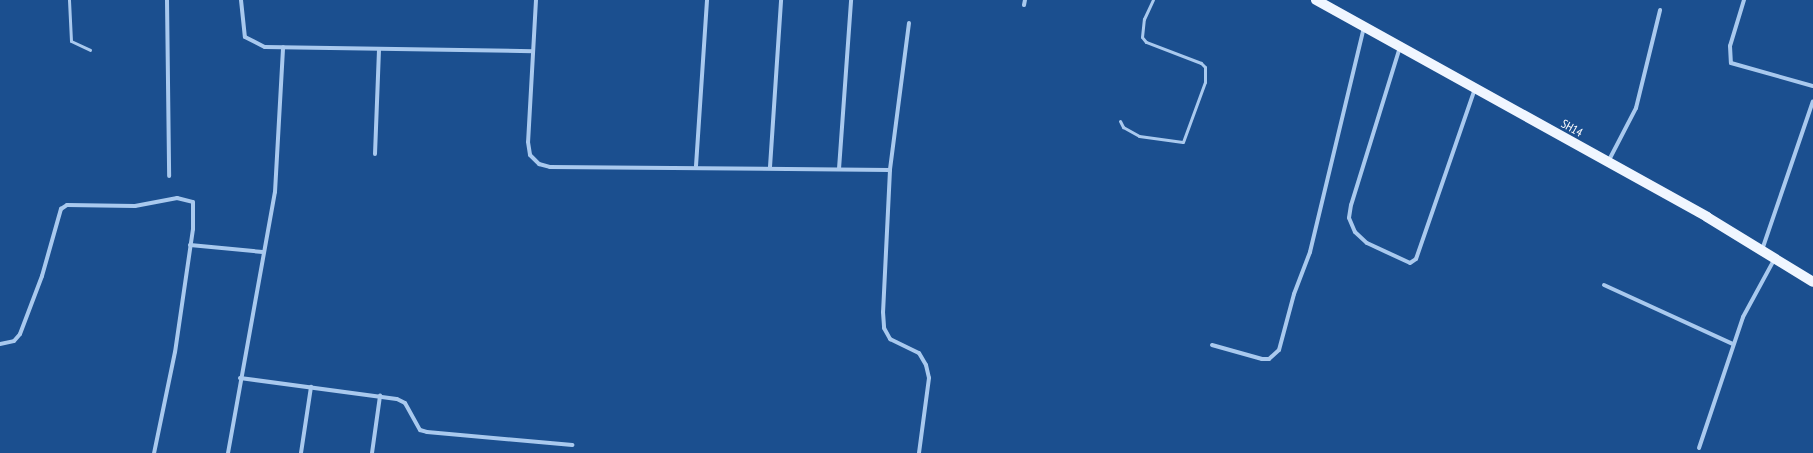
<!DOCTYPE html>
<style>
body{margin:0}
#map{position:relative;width:1813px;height:453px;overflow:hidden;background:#1b4f8f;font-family:"PT Sans Narrow",sans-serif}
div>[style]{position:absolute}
.lane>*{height:3px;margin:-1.5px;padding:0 1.5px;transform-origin:1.5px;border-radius:1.5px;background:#a9c9ee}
.street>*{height:4px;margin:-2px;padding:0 2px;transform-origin:2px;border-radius:2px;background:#a9c9ee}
.primary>*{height:10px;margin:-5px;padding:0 5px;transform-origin:5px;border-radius:5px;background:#f0f6ff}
span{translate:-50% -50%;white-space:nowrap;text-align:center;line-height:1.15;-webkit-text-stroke:3px #1b4f8f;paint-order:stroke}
.street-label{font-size:12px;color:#fff}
</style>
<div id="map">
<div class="lane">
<i style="left:69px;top:0;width:41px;rotate:87.2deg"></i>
<i style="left:71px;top:41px;width:21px;rotate:25deg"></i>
<i style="left:1120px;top:121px;width:7px;rotate:63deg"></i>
<i style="left:1123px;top:127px;width:18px;rotate:29deg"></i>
<i style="left:1139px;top:136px;width:44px;rotate:7.8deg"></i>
<i style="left:1183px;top:142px;width:64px;rotate:-69.9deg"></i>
<i style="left:1205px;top:82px;width:15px;rotate:-90deg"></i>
<i style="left:1205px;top:67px;width:6px;rotate:-135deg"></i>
<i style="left:1201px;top:63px;width:59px;rotate:-159.1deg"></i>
<i style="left:1146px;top:42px;width:6px;rotate:-129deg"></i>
<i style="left:1142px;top:37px;width:18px;rotate:-84deg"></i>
<i style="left:1144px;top:19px;width:21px;rotate:-65deg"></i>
</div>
<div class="street">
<i style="left:167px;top:0;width:176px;rotate:89.3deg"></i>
<i style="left:241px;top:0;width:37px;rotate:84deg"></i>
<i style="left:245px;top:37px;width:22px;rotate:27deg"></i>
<i style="left:265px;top:47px;width:268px;rotate:0.9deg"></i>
<i style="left:536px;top:0;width:142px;rotate:93.2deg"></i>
<i style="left:528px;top:142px;width:13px;rotate:81deg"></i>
<i style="left:530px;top:155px;width:13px;rotate:45deg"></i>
<i style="left:539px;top:164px;width:11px;rotate:15deg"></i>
<i style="left:550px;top:167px;width:340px;rotate:0.5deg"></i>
<i style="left:1744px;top:0;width:48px;rotate:106.9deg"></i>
<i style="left:1730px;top:46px;width:17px;rotate:87deg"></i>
<i style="left:1731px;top:63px;width:85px;rotate:15.7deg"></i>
<i style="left:1024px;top:5px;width:5px;rotate:-79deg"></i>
<i style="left:909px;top:23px;width:148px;rotate:97.4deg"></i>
<i style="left:890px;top:170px;width:142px;rotate:92.8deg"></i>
<i style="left:883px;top:312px;width:16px;rotate:86deg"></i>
<i style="left:884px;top:328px;width:13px;rotate:61deg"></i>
<i style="left:890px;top:339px;width:32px;rotate:26deg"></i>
<i style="left:919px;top:353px;width:14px;rotate:60deg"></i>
<i style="left:926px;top:365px;width:13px;rotate:77deg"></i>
<i style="left:929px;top:378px;width:76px;rotate:97.6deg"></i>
<i style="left:1400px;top:47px;width:165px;rotate:107.2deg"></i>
<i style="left:1351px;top:205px;width:13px;rotate:99deg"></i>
<i style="left:1349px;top:218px;width:15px;rotate:67deg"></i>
<i style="left:1355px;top:232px;width:16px;rotate:43deg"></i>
<i style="left:1367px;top:243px;width:47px;rotate:24.9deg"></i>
<i style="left:1410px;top:263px;width:7px;rotate:-34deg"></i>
<i style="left:1416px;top:259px;width:180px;rotate:-70.9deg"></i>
<i style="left:375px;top:154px;width:105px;rotate:-87.8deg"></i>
<i style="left:1608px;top:162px;width:61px;rotate:-62.6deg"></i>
<i style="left:1636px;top:108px;width:101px;rotate:-76.2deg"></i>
<i style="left:696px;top:166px;width:166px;rotate:-86.2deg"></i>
<i style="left:770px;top:167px;width:167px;rotate:-86.2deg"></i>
<i style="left:839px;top:169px;width:169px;rotate:-85.9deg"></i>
<i style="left:190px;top:245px;width:73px;rotate:5.5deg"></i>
<i style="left:1762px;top:250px;width:157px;rotate:-71.1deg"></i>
<i style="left:1604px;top:285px;width:142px;rotate:24.6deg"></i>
<i style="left:0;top:344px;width:14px;rotate:-12deg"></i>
<i style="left:14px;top:341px;width:9px;rotate:-49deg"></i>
<i style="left:20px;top:334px;width:62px;rotate:-69.2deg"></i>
<i style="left:42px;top:276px;width:70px;rotate:-74.2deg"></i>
<i style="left:61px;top:209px;width:7px;rotate:-34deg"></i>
<i style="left:67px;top:205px;width:68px;rotate:0.8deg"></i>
<i style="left:135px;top:206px;width:43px;rotate:-10.8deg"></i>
<i style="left:177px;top:198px;width:16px;rotate:14deg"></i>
<i style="left:193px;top:202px;width:27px;rotate:90deg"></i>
<i style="left:193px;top:229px;width:124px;rotate:98.3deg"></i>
<i style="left:175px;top:352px;width:103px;rotate:101.7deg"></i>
<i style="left:1212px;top:345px;width:52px;rotate:15.6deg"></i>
<i style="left:1262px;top:359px;width:7px"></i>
<i style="left:1269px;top:359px;width:13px;rotate:-42deg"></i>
<i style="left:1279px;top:350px;width:58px;rotate:-75deg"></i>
<i style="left:1294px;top:294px;width:45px;rotate:-69.1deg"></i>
<i style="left:1310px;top:252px;width:231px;rotate:-76.5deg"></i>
<i style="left:240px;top:378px;width:158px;rotate:7.6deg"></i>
<i style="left:397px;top:399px;width:9px;rotate:27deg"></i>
<i style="left:405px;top:403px;width:31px;rotate:61deg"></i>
<i style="left:420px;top:430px;width:7px;rotate:16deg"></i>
<i style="left:427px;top:432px;width:146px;rotate:5.1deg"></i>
<i style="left:1699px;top:448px;width:138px;rotate:-71.4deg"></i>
<i style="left:1743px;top:317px;width:65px;rotate:-61.5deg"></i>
<i style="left:228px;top:453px;width:265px;rotate:-79.8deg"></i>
<i style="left:275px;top:192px;width:145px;rotate:-86.8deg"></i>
<i style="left:301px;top:453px;width:67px;rotate:-81.4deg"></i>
<i style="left:372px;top:453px;width:58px;rotate:-82deg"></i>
</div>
<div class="primary">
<i style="left:1316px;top:0;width:447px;rotate:29deg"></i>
<i style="left:1707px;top:217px;width:124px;rotate:31.5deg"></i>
</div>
<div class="street-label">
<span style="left:1572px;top:128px;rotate:29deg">SH14</span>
</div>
</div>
